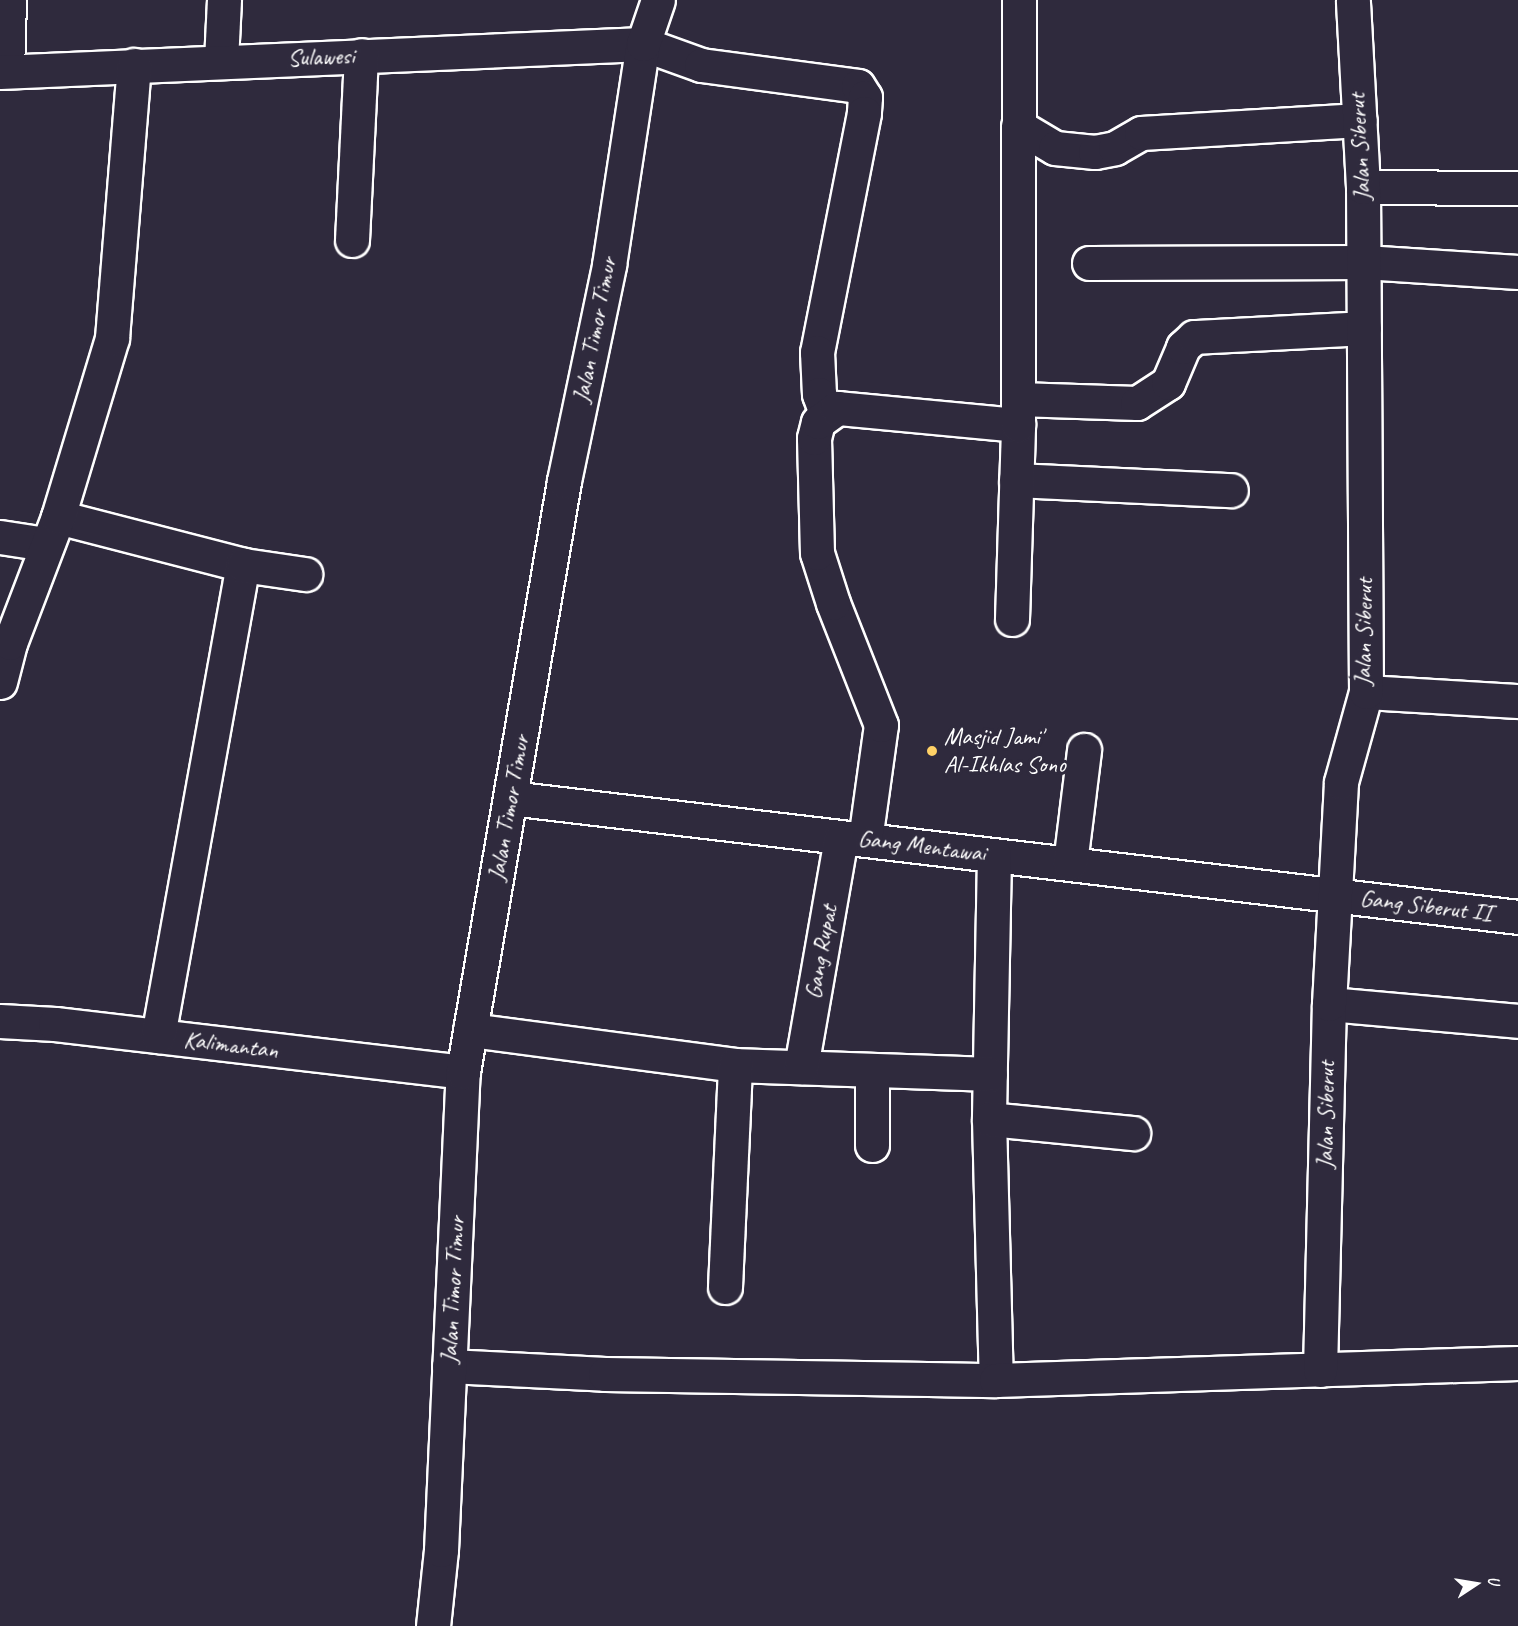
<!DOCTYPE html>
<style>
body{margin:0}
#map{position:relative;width:1518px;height:1626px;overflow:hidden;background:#2f2a3d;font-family:Caveat,sans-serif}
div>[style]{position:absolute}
.roads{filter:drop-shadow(2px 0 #fff) drop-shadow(-2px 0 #fff) drop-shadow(0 2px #fff) drop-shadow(0 -2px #fff)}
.minor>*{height:33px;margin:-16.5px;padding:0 16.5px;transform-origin:16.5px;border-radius:16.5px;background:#2f2a3d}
.dots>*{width:16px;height:16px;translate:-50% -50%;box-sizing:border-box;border:3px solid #2f2a3d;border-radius:50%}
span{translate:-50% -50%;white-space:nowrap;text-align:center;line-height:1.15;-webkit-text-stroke:6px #2f2a3d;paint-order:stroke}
.street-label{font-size:24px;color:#fff}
.poi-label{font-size:24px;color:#fff}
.left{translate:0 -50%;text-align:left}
.north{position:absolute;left:1446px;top:1554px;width:60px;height:60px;-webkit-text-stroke:4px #2f2a3d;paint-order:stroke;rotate:78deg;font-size:16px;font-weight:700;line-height:24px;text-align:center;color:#fff}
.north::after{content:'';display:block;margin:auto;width:21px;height:27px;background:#fff;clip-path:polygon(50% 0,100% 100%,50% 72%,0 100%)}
</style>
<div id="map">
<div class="roads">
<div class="minor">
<i style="left:221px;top:61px;width:61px;rotate:-87.2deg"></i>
<i style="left:7px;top:71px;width:71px;rotate:-88.4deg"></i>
<i style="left:0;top:72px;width:644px;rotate:-2.49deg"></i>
<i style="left:643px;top:44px;width:62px;rotate:19.9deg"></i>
<i style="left:701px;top:65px;width:158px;rotate:7.6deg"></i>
<i style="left:858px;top:86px;width:13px;rotate:58deg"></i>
<i style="left:865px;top:97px;width:16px;rotate:94deg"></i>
<i style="left:864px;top:113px;width:244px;rotate:101.1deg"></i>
<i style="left:817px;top:352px;width:42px;rotate:87.3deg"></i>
<i style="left:819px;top:394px;width:20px;rotate:70deg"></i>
<i style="left:1018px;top:126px;width:43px;rotate:30.7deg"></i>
<i style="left:1055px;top:148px;width:40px;rotate:5.7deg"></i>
<i style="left:1095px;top:152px;width:20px;rotate:-11deg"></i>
<i style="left:1115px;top:148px;width:30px;rotate:-30deg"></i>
<i style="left:1141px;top:133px;width:219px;rotate:-3.4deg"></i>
<i style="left:1363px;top:187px;width:155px;rotate:0.4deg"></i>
<i style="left:352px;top:240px;width:185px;rotate:-87.2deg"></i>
<i style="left:1089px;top:263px;width:275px;rotate:-0.2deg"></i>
<i style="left:1364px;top:262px;width:154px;rotate:3.7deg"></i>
<i style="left:1018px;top:399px;width:119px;rotate:1.9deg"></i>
<i style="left:1137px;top:403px;width:37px;rotate:-33deg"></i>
<i style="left:1168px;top:383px;width:39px;rotate:-67deg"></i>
<i style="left:1183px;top:347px;width:15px;rotate:-42deg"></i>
<i style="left:1194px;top:337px;width:170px;rotate:-3deg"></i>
<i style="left:1016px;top:480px;width:215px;rotate:2.7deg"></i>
<i style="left:58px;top:517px;width:191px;rotate:14.5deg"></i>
<i style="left:0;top:537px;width:46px;rotate:8.8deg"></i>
<i style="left:1012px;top:619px;width:194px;rotate:-88.2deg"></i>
<i style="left:0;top:682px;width:40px;rotate:-75.6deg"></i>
<i style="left:10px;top:643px;width:135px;rotate:-69.1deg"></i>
<i style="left:58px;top:517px;width:187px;rotate:-73.2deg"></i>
<i style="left:112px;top:338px;width:274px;rotate:-85.4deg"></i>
<i style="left:1366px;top:692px;width:152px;rotate:3.4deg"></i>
<i style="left:510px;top:798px;width:1015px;rotate:6.73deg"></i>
<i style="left:865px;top:840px;width:116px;rotate:-82.1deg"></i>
<i style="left:881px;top:725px;width:131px;rotate:-111.5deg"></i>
<i style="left:833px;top:603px;width:52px;rotate:-107.7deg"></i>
<i style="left:817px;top:553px;width:115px;rotate:-91.5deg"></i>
<i style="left:814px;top:438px;width:16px;rotate:-76deg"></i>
<i style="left:818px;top:422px;width:24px;rotate:-36deg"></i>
<i style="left:837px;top:408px;width:182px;rotate:5.4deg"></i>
<i style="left:1018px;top:425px;width:425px;rotate:-89.9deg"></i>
<i style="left:994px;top:855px;width:264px;rotate:91.1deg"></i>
<i style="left:989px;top:1119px;width:261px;rotate:88.5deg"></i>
<i style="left:1070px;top:863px;width:114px;rotate:-82.9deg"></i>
<i style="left:1329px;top:1004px;width:190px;rotate:5.1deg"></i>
<i style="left:0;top:1021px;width:55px;rotate:3.1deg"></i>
<i style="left:55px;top:1024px;width:411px;rotate:6.7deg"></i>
<i style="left:470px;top:1030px;width:267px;rotate:7.5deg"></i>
<i style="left:735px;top:1065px;width:255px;rotate:2deg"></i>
<i style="left:158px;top:1036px;width:479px;rotate:-79.8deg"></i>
<i style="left:243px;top:565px;width:63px;rotate:8.3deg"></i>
<i style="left:801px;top:1067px;width:233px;rotate:-80.1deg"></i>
<i style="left:989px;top:1119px;width:145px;rotate:5.6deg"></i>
<i style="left:872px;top:1145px;width:72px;rotate:-90deg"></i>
<i style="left:725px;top:1287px;width:222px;rotate:-87.4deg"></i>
<i style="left:449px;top:1366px;width:156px;rotate:2.9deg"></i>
<i style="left:605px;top:1374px;width:391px;rotate:0.9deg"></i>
<i style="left:996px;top:1380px;width:522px;rotate:-1.87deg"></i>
<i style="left:1320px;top:1370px;width:366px;rotate:-88.6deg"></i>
<i style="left:1329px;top:1004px;width:222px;rotate:-86.9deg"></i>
<i style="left:1341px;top:782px;width:93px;rotate:-74.5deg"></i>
<i style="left:1366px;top:692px;width:505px;rotate:-90.34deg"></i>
<i style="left:1363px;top:187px;width:187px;rotate:-93.1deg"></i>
<i style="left:433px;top:1626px;width:76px;rotate:-84deg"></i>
<i style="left:441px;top:1550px;width:479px;rotate:-87.4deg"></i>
<i style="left:463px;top:1072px;width:600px;rotate:-80.3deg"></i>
<i style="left:564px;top:481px;width:221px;rotate:-78.2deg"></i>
<i style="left:609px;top:265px;width:224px;rotate:-81.3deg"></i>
<i style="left:643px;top:44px;width:46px;rotate:-71.2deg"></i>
</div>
</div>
<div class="dots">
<i style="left:932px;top:751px;background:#ffd166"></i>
</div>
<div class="street-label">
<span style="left:321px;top:57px;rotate:-2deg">Sulawesi</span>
<span style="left:1360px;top:147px;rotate:-93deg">Jalan Siberut</span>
<span style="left:595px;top:330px;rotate:-79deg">Jalan Timor Timur</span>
<span style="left:1364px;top:632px;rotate:-89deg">Jalan Siberut</span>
<span style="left:509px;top:808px;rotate:-80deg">Jalan Timor Timur</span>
<span style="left:922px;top:846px;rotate:7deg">Gang Mentawai</span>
<span style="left:1426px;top:906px;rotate:7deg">Gang Siberut II</span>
<span style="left:821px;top:952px;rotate:-80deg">Gang Rupat</span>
<span style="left:231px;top:1045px;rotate:7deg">Kalimantan</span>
<span style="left:1326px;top:1115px;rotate:-89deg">Jalan Siberut</span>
<span style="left:453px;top:1290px;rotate:-87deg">Jalan Timor Timur</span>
</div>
<div class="poi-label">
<span class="left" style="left:944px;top:751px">Masjid Jami'<br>Al-Ikhlas Sono</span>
</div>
<div class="north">U</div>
</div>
